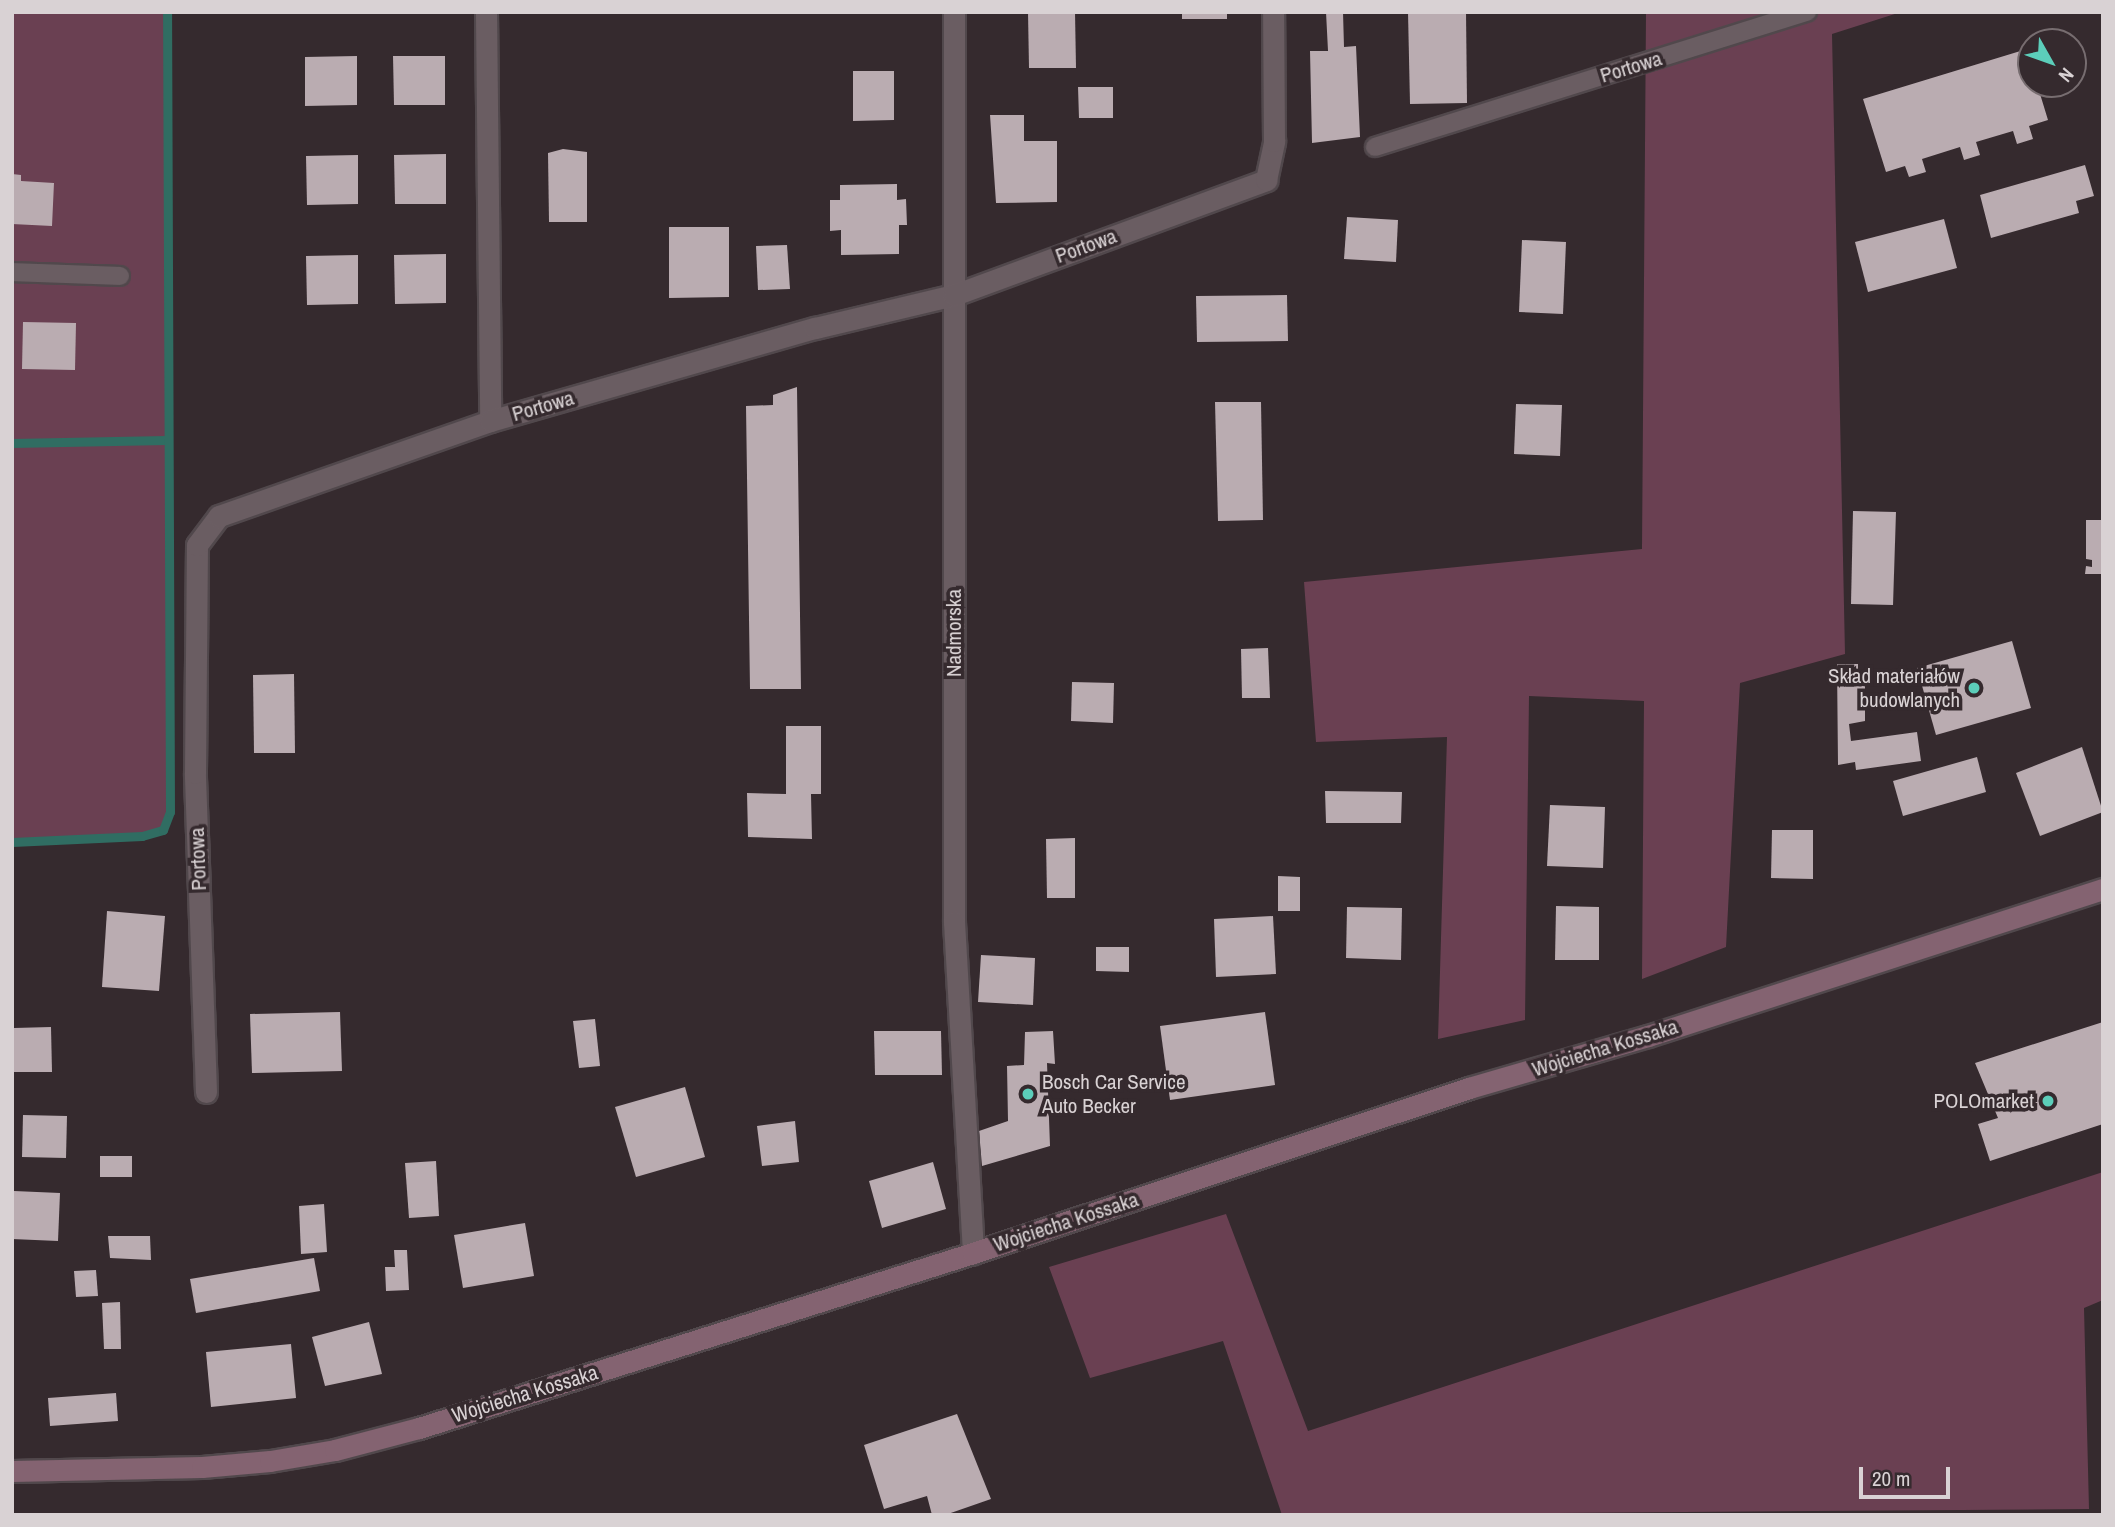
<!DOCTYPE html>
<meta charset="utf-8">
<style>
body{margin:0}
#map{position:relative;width:2115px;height:1527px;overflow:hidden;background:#352a2e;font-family:"Archivo Narrow",sans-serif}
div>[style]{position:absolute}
.green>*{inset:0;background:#6a4052}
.stream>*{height:9px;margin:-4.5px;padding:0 4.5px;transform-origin:4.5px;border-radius:4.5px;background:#306d62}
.building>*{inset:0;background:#baacb1}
.roads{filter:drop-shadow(2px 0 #51484c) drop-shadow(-2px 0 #51484c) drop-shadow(0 2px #51484c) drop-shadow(0 -2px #51484c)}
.service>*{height:18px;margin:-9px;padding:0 9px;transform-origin:9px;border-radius:9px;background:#6a5d62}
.minor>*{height:21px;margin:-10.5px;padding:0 10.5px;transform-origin:10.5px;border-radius:10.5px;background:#6a5d62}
.secondary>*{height:21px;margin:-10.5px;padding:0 10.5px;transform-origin:10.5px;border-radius:10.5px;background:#846371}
.dots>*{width:19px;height:19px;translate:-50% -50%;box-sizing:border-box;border:4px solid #352a2e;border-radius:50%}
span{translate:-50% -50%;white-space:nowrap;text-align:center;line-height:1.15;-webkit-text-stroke:7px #352a2e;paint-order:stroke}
.street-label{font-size:21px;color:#d9d2d4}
.poi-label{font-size:21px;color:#d9d2d4}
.right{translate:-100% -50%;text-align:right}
.left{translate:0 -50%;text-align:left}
.frame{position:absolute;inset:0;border:14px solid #d9d2d4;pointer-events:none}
.north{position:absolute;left:2017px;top:28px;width:70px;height:70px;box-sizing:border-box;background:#352a2e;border:2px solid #776d70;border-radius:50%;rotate:130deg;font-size:19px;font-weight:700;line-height:28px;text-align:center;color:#d9d2d4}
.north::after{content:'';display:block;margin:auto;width:24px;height:32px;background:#5cceba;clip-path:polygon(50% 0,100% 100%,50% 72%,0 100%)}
.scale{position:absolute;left:1859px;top:1467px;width:91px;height:32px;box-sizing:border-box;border:4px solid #d9d2d4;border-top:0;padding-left:9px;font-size:21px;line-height:24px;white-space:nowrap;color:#d9d2d4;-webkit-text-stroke:5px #352a2e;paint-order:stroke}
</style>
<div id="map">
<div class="green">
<i style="clip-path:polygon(12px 12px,167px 12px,170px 812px,163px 830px,142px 836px,12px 842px)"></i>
<i style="clip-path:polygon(1646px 12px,1901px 12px,1832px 34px,1845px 654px,1740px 683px,1726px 947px,1642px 979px,1644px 701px,1529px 696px,1525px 1020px,1438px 1039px,1447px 737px,1316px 742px,1304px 582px,1642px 549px)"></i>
<i style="clip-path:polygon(2103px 1172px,2103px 1300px,2084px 1308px,2089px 1509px,1282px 1515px,1223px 1341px,1090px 1378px,1049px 1267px,1226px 1214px,1308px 1431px)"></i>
</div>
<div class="stream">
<i style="left:12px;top:443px;width:154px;rotate:-1.1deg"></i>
<i style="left:12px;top:842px;width:130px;rotate:-2.6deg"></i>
<i style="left:142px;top:836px;width:22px;rotate:-16deg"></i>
<i style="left:163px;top:830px;width:19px;rotate:-69deg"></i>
<i style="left:170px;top:812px;width:800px;rotate:-90.21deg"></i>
</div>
<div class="building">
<i style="clip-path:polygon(1028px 12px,1075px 12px,1076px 68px,1029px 68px)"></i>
<i style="clip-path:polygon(1182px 12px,1227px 12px,1227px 19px,1182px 19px)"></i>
<i style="clip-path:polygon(1326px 12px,1343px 12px,1344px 47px,1356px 46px,1360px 137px,1312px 143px,1310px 51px,1328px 51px)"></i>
<i style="clip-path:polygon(1408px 12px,1466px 12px,1467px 103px,1410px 104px)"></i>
<i style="clip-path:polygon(2027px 49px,2031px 84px,2037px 84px,2048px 120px,2029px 126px,2033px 139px,2017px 144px,2013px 131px,1976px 142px,1980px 155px,1964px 160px,1960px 147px,1922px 159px,1926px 172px,1909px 177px,1905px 166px,1886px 172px,1863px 99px)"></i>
<i style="clip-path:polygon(357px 56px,357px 105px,305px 106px,305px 57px)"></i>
<i style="clip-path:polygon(393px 56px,445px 56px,445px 105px,394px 105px)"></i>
<i style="clip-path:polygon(853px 71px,894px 71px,894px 120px,853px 121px)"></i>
<i style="clip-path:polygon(1078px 87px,1113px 87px,1113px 118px,1079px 118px)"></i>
<i style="clip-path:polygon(990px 115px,1024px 115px,1024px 141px,1057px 141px,1057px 202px,996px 203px)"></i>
<i style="clip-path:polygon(563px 149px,587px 152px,587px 222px,549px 222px,548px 153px)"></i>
<i style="clip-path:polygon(446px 154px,446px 204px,395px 204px,394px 155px)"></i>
<i style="clip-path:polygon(358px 155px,358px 204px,307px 205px,306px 156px)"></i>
<i style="clip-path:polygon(2085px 165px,2094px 196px,2076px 201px,2079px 213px,1991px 238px,1980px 195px)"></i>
<i style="clip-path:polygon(12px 174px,21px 175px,21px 181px,54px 183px,52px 226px,12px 224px)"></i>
<i style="clip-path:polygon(897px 184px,897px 200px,906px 199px,907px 225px,899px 225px,899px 254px,841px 255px,841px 230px,830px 231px,830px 200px,840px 200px,840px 185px)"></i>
<i style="clip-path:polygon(1347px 217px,1398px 220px,1396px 262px,1344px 259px)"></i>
<i style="clip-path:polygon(1944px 219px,1957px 268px,1868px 292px,1855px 242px)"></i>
<i style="clip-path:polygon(669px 227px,729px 227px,729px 297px,669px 298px)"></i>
<i style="clip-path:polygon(1522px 240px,1566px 242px,1563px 314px,1519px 312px)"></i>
<i style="clip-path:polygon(787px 245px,790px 289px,758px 290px,756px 246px)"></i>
<i style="clip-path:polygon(446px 254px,446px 303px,395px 304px,394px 255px)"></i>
<i style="clip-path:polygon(358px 255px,358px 304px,307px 305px,306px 256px)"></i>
<i style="clip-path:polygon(1287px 295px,1288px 341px,1197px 342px,1196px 296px)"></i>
<i style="clip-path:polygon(23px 322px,76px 323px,75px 370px,22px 369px)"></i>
<i style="clip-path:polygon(797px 387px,801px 689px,750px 689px,746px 406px,773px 405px,773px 395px)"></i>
<i style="clip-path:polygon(1215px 402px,1261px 402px,1263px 520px,1218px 521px)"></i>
<i style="clip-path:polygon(1516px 404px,1562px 405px,1560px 456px,1514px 454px)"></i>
<i style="clip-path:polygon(1853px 511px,1896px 512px,1893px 605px,1851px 604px)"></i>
<i style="clip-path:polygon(2086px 520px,2103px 520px,2103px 574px,2085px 574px,2086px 566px,2092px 567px,2092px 560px,2086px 559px)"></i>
<i style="clip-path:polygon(2012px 641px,2031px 708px,1936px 735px,1917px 668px)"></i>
<i style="clip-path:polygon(1268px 648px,1270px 698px,1242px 698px,1241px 649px)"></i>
<i style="clip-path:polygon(1837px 664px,1858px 664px,1858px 685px,1865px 685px,1865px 721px,1849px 724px,1851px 741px,1917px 732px,1921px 761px,1856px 770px,1855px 762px,1838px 765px)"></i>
<i style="clip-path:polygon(294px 674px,295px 753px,254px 753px,253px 675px)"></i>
<i style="clip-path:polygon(1072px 682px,1114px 683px,1113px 723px,1071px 721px)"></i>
<i style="clip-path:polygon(786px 726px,821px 726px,821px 794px,811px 794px,812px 839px,748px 837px,747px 793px,786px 794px)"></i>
<i style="clip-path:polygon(2082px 747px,2103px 812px,2040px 836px,2016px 773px)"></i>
<i style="clip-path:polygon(1977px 757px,1986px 792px,1903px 816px,1893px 781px)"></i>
<i style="clip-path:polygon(1325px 791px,1402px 792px,1401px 823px,1326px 823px)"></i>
<i style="clip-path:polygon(1550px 805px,1605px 807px,1603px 868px,1547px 866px)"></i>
<i style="clip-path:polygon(1772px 830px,1813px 830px,1813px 879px,1771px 878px)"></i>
<i style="clip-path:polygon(1075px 838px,1075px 898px,1047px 898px,1046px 839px)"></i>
<i style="clip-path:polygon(1278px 876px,1300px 877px,1300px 911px,1278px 911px)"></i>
<i style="clip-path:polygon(1556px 906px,1599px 907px,1599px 960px,1555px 960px)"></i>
<i style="clip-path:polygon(1347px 907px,1402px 908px,1401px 960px,1346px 958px)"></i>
<i style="clip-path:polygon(107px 911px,165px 916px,159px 991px,102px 987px)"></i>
<i style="clip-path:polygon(1273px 916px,1276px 974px,1216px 977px,1214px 919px)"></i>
<i style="clip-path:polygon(1096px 947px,1129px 947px,1129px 972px,1096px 971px)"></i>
<i style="clip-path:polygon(981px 955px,1035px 958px,1033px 1005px,978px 1002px)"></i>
<i style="clip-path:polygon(340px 1012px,342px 1071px,252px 1073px,250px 1014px)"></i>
<i style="clip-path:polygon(1265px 1012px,1275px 1085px,1170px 1100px,1160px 1026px)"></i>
<i style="clip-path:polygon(595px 1019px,600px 1066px,579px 1068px,573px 1021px)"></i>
<i style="clip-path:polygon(2103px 1022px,2103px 1124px,1990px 1161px,1978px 1124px,1998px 1118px,1975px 1063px)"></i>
<i style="clip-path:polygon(51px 1027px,52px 1072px,14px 1072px,14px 1028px)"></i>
<i style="clip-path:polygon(874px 1031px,941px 1031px,942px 1075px,875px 1075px)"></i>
<i style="clip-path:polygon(1053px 1031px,1055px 1064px,1047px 1063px,1050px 1146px,982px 1166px,979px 1131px,1008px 1121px,1007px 1066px,1024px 1065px,1025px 1032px)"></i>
<i style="clip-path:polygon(685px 1087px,705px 1157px,636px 1177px,615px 1107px)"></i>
<i style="clip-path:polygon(23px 1115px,67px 1116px,66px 1158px,22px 1157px)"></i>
<i style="clip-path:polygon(795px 1121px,799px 1162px,762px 1166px,757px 1126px)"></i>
<i style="clip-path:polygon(100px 1156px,132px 1156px,132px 1177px,100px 1177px)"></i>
<i style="clip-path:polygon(436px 1161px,439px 1216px,409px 1218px,405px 1163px)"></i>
<i style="clip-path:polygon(933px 1162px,946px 1209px,882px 1228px,869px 1181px)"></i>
<i style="clip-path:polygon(14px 1191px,60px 1193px,58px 1241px,12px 1239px)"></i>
<i style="clip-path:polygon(324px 1204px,327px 1252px,301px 1254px,299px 1206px)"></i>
<i style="clip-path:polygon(525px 1223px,534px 1276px,463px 1288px,454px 1235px)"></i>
<i style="clip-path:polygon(108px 1236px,150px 1236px,151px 1260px,110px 1258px)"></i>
<i style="clip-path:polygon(394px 1250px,407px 1250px,409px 1290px,386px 1291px,385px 1267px,395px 1267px)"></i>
<i style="clip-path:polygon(314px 1258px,320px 1291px,196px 1313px,190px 1279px)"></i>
<i style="clip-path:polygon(96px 1270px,98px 1296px,76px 1297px,74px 1271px)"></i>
<i style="clip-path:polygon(120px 1302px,121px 1349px,104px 1349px,102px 1303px)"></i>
<i style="clip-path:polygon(369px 1322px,382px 1374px,325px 1386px,312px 1337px)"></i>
<i style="clip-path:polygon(291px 1344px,296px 1398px,211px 1407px,206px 1352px)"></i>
<i style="clip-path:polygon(116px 1393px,118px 1421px,50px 1426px,48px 1398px)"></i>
<i style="clip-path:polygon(957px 1414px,991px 1499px,945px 1515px,932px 1515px,927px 1496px,884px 1509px,864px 1445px)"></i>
</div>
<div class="roads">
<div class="service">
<i style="left:1375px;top:147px;width:453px;rotate:-17.4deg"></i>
<i style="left:12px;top:272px;width:108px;rotate:2.1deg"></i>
</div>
<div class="minor">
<i style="left:486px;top:12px;width:409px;rotate:89.4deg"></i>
<i style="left:954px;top:12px;width:910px;rotate:90deg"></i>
<i style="left:954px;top:922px;width:332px;rotate:86.7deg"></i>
<i style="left:206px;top:1092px;width:319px;rotate:-92deg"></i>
<i style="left:195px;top:773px;width:228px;rotate:-89.5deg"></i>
<i style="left:197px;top:545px;width:36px;rotate:-53deg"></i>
<i style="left:219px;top:516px;width:287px;rotate:-19.3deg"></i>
<i style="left:490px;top:421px;width:338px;rotate:-16deg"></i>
<i style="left:815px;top:328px;width:143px;rotate:-13.4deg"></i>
<i style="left:954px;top:295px;width:333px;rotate:-20.2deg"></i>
<i style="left:1266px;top:180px;width:40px;rotate:-78deg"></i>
<i style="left:1274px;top:141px;width:129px;rotate:-90.4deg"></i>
</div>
<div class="secondary">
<i style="left:12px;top:1471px;width:190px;rotate:-1.2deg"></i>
<i style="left:202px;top:1467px;width:68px;rotate:-5deg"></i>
<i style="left:270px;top:1461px;width:66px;rotate:-9.6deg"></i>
<i style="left:335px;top:1450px;width:87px;rotate:-14.7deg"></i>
<i style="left:419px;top:1428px;width:581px;rotate:-17.53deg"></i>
<i style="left:973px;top:1253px;width:523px;rotate:-18.4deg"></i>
<i style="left:1469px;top:1088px;width:186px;rotate:-16.2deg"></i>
<i style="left:1648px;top:1036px;width:478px;rotate:-17.9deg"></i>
</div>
</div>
<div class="dots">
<i style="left:1974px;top:688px;background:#5cceba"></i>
<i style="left:1028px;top:1094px;background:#5cceba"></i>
<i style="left:2048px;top:1101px;background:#5cceba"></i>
</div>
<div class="street-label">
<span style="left:1631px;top:67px;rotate:-17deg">Portowa</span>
<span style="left:1086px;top:246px;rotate:-20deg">Portowa</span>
<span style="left:543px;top:406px;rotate:-16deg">Portowa</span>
<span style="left:954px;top:633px;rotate:-90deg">Nadmorska</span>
<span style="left:198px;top:859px;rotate:-92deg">Portowa</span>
<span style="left:1605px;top:1048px;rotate:-17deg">Wojciecha Kossaka</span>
<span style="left:1066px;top:1222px;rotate:-18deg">Wojciecha Kossaka</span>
<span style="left:525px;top:1394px;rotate:-17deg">Wojciecha Kossaka</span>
</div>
<div class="poi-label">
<span class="right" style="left:1960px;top:688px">Skład materiałów<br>budowlanych</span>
<span class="left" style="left:1042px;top:1094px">Bosch Car Service<br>Auto Becker</span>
<span class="right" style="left:2034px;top:1101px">POLOmarket</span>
</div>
<div class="frame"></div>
<div class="north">N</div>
<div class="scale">20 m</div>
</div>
